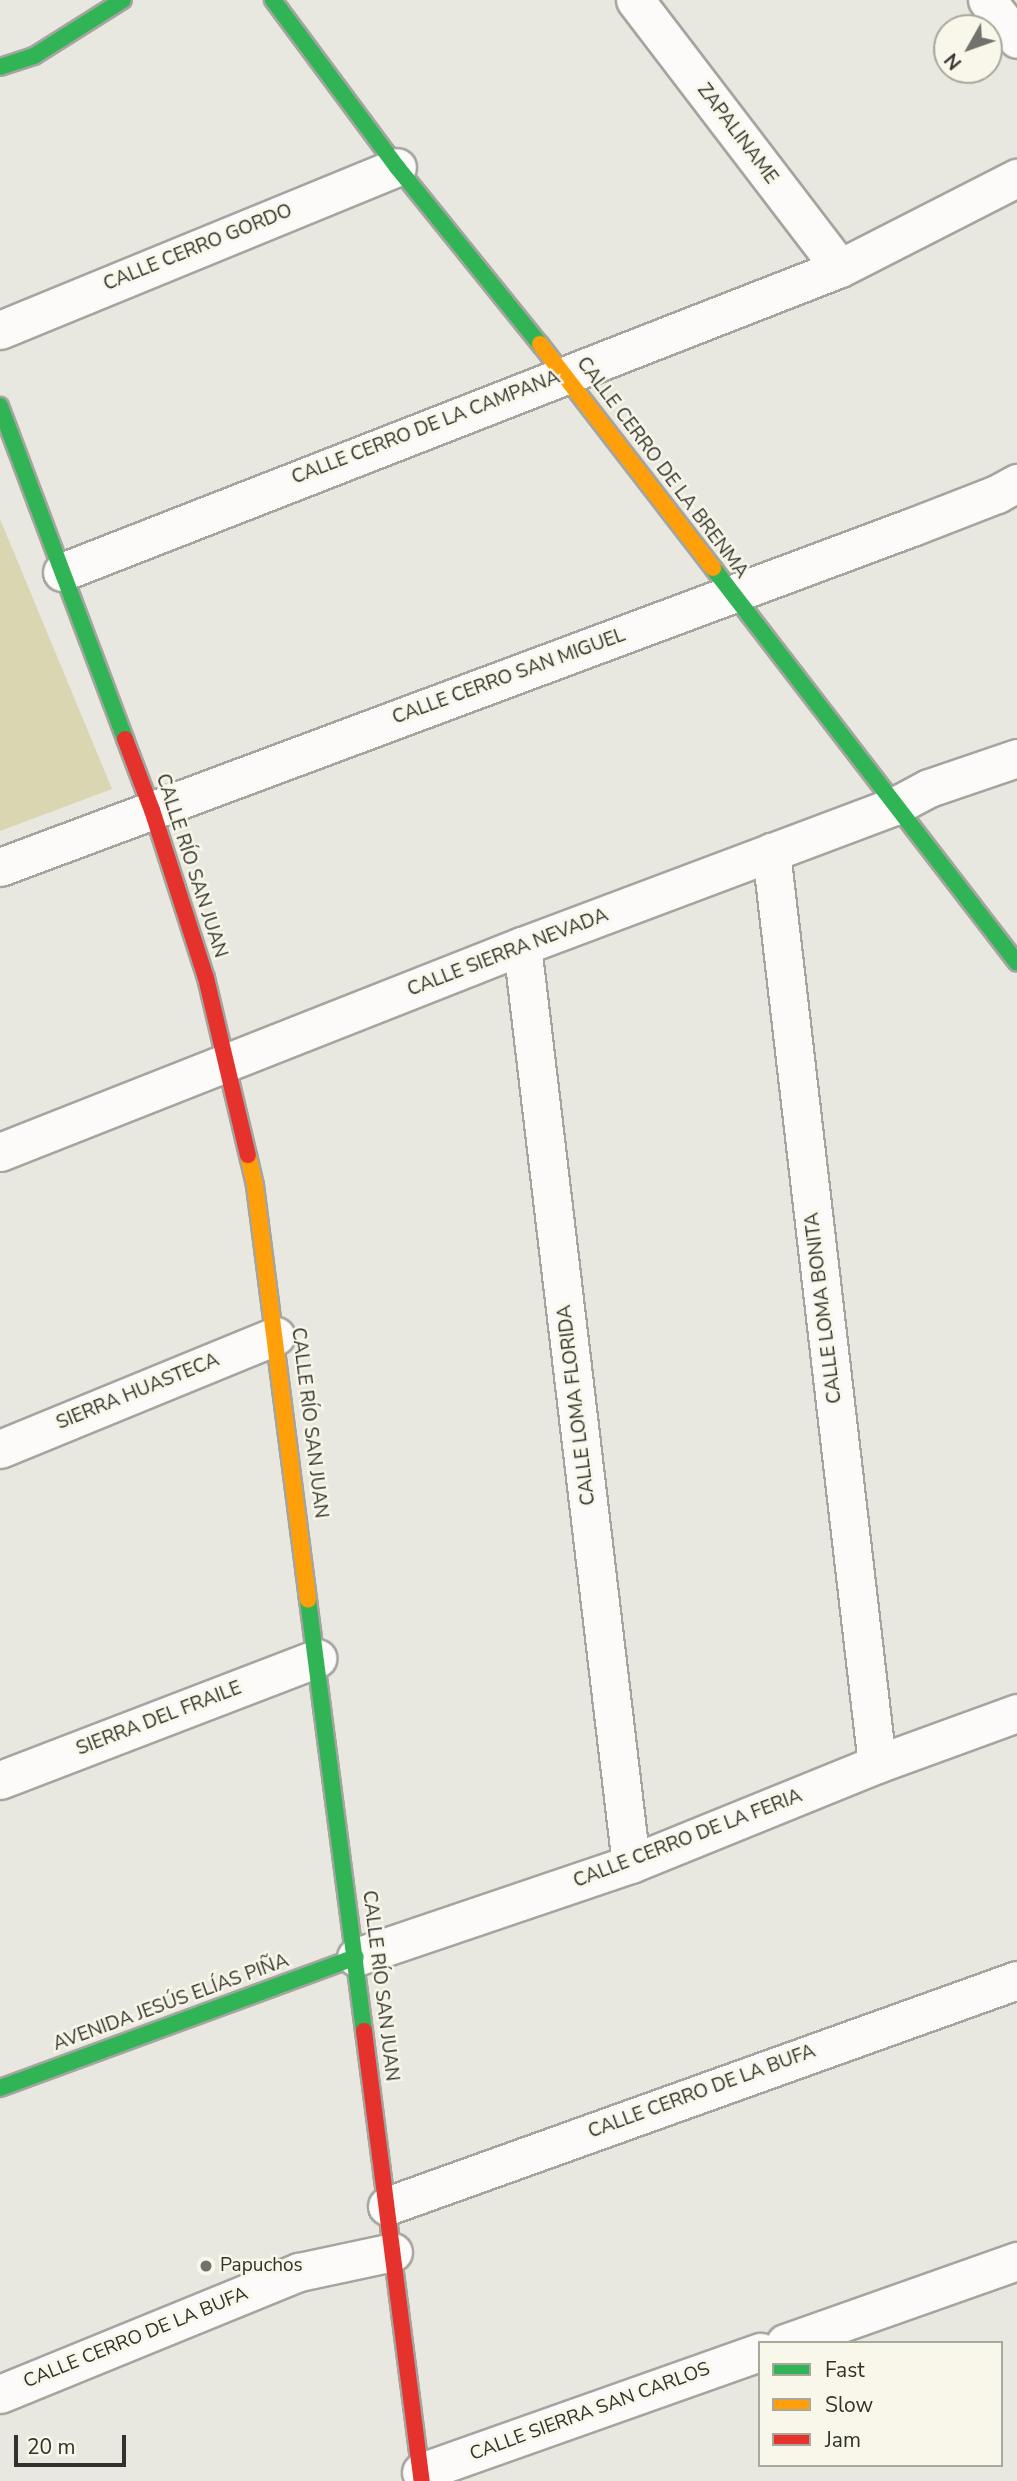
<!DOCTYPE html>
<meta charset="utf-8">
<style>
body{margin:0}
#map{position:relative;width:1017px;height:2481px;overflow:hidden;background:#e8e7e0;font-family:"Nunito Sans",sans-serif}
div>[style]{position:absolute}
.green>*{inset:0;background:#dad6b1}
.roads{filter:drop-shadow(2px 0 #a5a5a0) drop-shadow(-2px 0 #a5a5a0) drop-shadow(0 2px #a5a5a0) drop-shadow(0 -2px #a5a5a0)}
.street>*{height:37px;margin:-18.5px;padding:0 18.5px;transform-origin:18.5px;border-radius:18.5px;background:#fcfbfa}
.fast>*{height:16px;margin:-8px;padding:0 8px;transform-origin:8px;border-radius:8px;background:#30b455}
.slow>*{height:16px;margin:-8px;padding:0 8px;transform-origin:8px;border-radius:8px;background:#ff9f0a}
.jam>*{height:16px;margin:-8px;padding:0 8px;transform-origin:8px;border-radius:8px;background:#e5322d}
.dots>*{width:19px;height:19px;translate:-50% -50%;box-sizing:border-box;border:4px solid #f8f7e9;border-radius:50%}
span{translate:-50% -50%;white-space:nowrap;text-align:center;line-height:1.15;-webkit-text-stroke:5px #f8f7e9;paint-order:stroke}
.street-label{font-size:19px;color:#32312c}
.poi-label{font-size:19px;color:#32312c}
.left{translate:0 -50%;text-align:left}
.legend{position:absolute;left:758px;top:2341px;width:245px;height:126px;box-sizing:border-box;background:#f8f7e9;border:2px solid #a9a89d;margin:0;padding:9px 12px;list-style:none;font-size:21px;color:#32312c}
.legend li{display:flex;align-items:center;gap:14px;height:35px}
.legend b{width:35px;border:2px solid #a9a89d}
.north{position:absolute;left:933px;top:14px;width:70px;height:70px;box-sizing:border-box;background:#f8f7e9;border:2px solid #a9a89d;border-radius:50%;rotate:230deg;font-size:19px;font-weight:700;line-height:28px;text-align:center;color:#32312c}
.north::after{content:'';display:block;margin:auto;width:24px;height:32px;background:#72716b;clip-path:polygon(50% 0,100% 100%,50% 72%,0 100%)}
.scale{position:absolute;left:14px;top:2435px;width:112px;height:32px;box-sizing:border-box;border:4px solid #32312c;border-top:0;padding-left:9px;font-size:21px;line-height:24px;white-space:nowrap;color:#32312c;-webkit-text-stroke:5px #f8f7e9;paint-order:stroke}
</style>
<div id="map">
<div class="green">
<i style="clip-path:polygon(0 519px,112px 789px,0 831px)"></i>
</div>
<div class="roads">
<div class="street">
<i style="left:635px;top:0;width:337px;rotate:52.6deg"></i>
<i style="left:987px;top:0;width:49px;rotate:52.4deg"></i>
<i style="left:0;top:330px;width:429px;rotate:-22.3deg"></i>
<i style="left:62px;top:572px;width:835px;rotate:-21.34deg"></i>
<i style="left:840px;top:268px;width:199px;rotate:-27deg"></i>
<i style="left:771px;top:852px;width:918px;rotate:83.37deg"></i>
<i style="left:0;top:867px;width:973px;rotate:-20.45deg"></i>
<i style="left:912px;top:527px;width:91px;rotate:-21.2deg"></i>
<i style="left:997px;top:494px;width:23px;rotate:-29deg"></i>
<i style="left:522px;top:946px;width:924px;rotate:83.23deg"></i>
<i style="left:0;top:1152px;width:561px;rotate:-21.54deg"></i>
<i style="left:522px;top:946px;width:398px;rotate:-20.6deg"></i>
<i style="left:895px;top:806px;width:38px;rotate:-28deg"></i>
<i style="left:929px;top:788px;width:93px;rotate:-18.8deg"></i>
<i style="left:0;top:1449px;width:298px;rotate:-22.3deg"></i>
<i style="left:0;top:1780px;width:340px;rotate:-21deg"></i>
<i style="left:356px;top:1957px;width:290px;rotate:-18.7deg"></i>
<i style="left:631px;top:1864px;width:266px;rotate:-22.1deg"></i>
<i style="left:877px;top:1764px;width:149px;rotate:-20deg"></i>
<i style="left:387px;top:2206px;width:669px;rotate:-19.73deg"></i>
<i style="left:785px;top:2343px;width:246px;rotate:-19.5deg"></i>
<i style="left:0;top:2394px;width:323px;rotate:-22.2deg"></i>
<i style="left:299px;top:2272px;width:96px;rotate:-12deg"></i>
<i style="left:421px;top:2472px;width:360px;rotate:-19.5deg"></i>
</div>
<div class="fast">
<i style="left:273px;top:0;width:208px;rotate:53.4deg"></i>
<i style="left:397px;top:167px;width:228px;rotate:51.1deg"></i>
<i style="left:0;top:67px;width:36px;rotate:-18deg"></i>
<i style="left:34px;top:56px;width:105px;rotate:-32.2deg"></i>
<i style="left:0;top:406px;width:356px;rotate:69.4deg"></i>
<i style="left:713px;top:568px;width:498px;rotate:52.4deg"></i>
<i style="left:308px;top:1600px;width:435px;rotate:82.6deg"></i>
<i style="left:0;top:2088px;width:379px;rotate:-20.2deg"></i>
</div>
<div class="slow">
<i style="left:540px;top:344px;width:283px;rotate:52.3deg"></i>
<i style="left:248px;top:1155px;width:32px;rotate:77deg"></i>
<i style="left:255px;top:1186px;width:417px;rotate:82.7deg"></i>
</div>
<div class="jam">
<i style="left:125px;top:739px;width:76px;rotate:69.2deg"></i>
<i style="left:152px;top:810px;width:176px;rotate:72.2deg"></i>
<i style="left:206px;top:978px;width:182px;rotate:76.7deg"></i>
<i style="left:364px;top:2031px;width:454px;rotate:82.7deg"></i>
</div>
</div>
<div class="dots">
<i style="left:206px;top:2266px;background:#72716b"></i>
</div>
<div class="street-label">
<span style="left:737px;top:134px;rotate:53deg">ZAPALINAME</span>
<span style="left:198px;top:248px;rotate:-22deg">CALLE CERRO GORDO</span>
<span style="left:426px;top:428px;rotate:-21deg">CALLE CERRO DE LA CAMPANA</span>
<span style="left:662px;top:468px;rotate:53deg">CALLE CERRO DE LA BRENMA</span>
<span style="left:509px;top:677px;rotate:-20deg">CALLE CERRO SAN MIGUEL</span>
<span style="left:191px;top:866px;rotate:72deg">CALLE RÍO SAN JUAN</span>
<span style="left:508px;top:953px;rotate:-21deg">CALLE SIERRA NEVADA</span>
<span style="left:824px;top:1308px;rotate:-97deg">CALLE LOMA BONITA</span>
<span style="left:138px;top:1392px;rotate:-22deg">SIERRA HUASTECA</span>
<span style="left:577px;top:1405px;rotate:-97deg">CALLE LOMA FLORIDA</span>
<span style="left:309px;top:1423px;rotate:83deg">CALLE RÍO SAN JUAN</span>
<span style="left:159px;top:1719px;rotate:-21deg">SIERRA DEL FRAILE</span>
<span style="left:688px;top:1839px;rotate:-21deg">CALLE CERRO DE LA FERIA</span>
<span style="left:380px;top:1986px;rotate:83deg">CALLE RÍO SAN JUAN</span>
<span style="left:171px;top:2003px;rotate:-20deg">AVENIDA JESÚS ELÍAS PIÑA</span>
<span style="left:702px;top:2092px;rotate:-20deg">CALLE CERRO DE LA BUFA</span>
<span style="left:136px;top:2338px;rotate:-22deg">CALLE CERRO DE LA BUFA</span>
<span style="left:590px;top:2412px;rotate:-20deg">CALLE SIERRA SAN CARLOS</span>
</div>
<div class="poi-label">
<span class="left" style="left:220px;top:2266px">Papuchos</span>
</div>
<ul class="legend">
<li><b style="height:9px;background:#30b455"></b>Fast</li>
<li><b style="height:9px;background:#ff9f0a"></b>Slow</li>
<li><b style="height:9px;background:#e5322d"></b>Jam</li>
</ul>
<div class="north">N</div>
<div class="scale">20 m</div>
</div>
